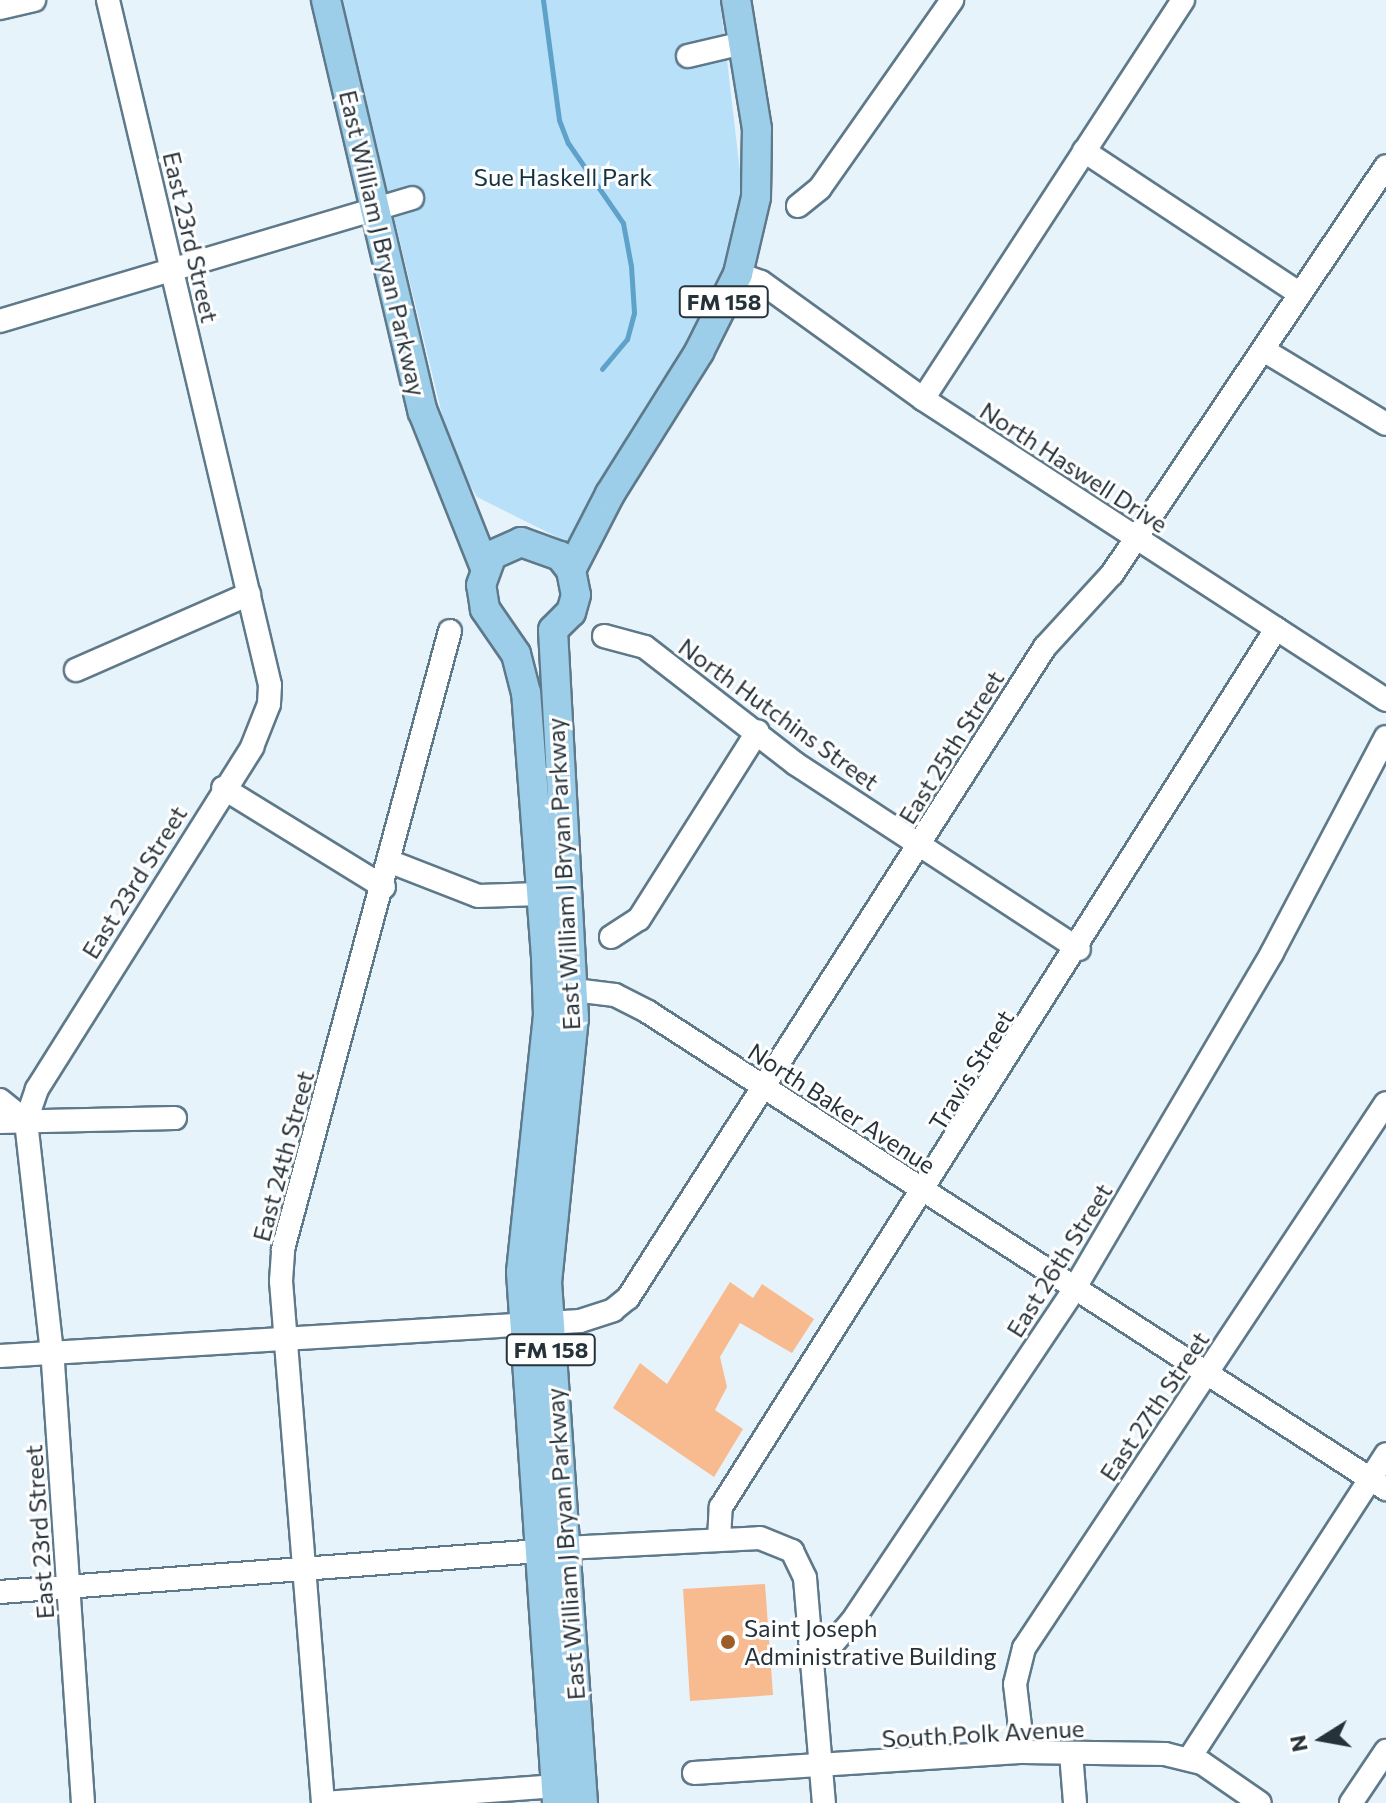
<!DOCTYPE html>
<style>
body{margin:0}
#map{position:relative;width:1386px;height:1803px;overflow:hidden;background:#e7f3fb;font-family:Commissioner,sans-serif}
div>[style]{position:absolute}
.green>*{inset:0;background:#b8e0f9}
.stream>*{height:5px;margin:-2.5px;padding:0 2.5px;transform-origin:2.5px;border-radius:2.5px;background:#5ea2ca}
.building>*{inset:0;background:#f7bb8f}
.roads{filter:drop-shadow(2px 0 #5e798a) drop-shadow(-2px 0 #5e798a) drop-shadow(0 2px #5e798a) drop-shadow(0 -2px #5e798a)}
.minor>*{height:22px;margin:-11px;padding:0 11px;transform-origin:11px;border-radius:11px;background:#fff}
.major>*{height:28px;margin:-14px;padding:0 14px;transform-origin:14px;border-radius:14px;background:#9cceea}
.dots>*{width:22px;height:22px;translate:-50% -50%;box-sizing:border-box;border:4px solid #fefefe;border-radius:50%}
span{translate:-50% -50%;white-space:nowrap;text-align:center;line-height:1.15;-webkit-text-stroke:6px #fefefe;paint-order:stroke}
.shield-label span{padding:2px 6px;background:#fefefe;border:2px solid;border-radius:6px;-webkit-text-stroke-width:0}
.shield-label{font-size:22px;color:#26323a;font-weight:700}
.park-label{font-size:24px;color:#133344}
.street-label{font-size:24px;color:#26323a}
.poi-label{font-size:24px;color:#26323a}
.left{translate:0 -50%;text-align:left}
.north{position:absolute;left:1282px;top:1699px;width:80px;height:80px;-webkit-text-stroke:6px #fefefe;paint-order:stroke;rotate:259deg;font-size:22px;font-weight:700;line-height:32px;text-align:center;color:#26323a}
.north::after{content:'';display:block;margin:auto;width:28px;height:36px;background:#26323a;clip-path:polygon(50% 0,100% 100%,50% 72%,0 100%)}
</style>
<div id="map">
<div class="green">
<i style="clip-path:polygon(341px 0,720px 0,742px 189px,721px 283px,567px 542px,477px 497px,452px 455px)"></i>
</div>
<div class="stream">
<i style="left:543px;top:0;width:121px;rotate:82.4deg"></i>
<i style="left:559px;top:120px;width:25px;rotate:69deg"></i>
<i style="left:568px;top:143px;width:97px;rotate:55.5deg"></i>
<i style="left:623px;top:223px;width:44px;rotate:79.5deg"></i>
<i style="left:631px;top:266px;width:47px;rotate:86.3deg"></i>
<i style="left:634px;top:313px;width:27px;rotate:105deg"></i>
<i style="left:627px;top:339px;width:39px;rotate:130deg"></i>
</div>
<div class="building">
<i style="clip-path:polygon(730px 1282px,753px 1298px,762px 1284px,814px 1319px,792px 1353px,740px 1323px,720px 1357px,727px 1387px,715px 1410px,743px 1429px,714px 1477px,613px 1408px,640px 1363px,667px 1384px)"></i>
<i style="clip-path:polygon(765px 1584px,773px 1695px,690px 1701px,683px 1589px)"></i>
</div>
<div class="roads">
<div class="minor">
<i style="left:0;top:8px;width:35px;rotate:-13deg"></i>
<i style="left:688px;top:56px;width:57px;rotate:-13.3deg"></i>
<i style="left:1084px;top:151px;width:259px;rotate:33.5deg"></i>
<i style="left:798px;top:206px;width:28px;rotate:-39deg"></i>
<i style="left:820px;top:188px;width:230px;rotate:-54.9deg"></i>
<i style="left:738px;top:274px;width:24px;rotate:19deg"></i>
<i style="left:761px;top:282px;width:200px;rotate:35.8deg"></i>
<i style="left:923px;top:399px;width:552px;rotate:33.03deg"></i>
<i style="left:0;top:321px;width:430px;rotate:-16.6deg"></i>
<i style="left:1265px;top:351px;width:141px;rotate:31.1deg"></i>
<i style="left:923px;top:399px;width:476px;rotate:-56.9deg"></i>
<i style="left:604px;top:636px;width:42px;rotate:15deg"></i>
<i style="left:645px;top:647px;width:191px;rotate:37.8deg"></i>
<i style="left:796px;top:764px;width:338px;rotate:33.2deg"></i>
<i style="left:76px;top:670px;width:189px;rotate:-23.7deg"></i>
<i style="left:223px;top:788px;width:189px;rotate:31.6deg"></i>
<i style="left:391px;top:862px;width:93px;rotate:21.3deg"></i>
<i style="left:478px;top:896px;width:62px;rotate:-1.8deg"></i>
<i style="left:611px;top:937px;width:33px;rotate:-33deg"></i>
<i style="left:639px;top:919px;width:222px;rotate:-57.7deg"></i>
<i style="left:574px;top:990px;width:41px;rotate:7deg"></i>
<i style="left:615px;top:995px;width:37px;rotate:27deg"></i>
<i style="left:648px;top:1012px;width:879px;rotate:32.88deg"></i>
<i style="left:0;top:1100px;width:33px;rotate:39deg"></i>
<i style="left:0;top:1122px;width:175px;rotate:-1.3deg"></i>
<i style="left:0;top:1356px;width:581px;rotate:-3.45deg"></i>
<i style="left:580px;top:1321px;width:35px;rotate:-18deg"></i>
<i style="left:613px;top:1310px;width:19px;rotate:-39deg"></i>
<i style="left:628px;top:1298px;width:773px;rotate:-57.36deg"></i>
<i style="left:1045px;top:647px;width:99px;rotate:-47.5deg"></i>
<i style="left:1112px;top:574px;width:491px;rotate:-56.1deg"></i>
<i style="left:719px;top:1540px;width:33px;rotate:-87deg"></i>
<i style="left:721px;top:1507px;width:1039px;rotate:-57.7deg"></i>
<i style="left:565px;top:1548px;width:195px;rotate:-2.9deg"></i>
<i style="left:760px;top:1538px;width:35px;rotate:22deg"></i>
<i style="left:792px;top:1551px;width:30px;rotate:64deg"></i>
<i style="left:805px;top:1578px;width:226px;rotate:85.2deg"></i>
<i style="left:0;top:1592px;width:541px;rotate:-4.35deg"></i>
<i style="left:813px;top:1655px;width:16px;rotate:-22deg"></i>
<i style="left:828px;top:1649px;width:35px;rotate:-49deg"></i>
<i style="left:851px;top:1623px;width:399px;rotate:-56.2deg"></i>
<i style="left:1073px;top:1291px;width:392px;rotate:-59.5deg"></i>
<i style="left:1272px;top:953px;width:244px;rotate:-62.2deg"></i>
<i style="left:1023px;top:1752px;width:68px;rotate:-96.7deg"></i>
<i style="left:1015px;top:1684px;width:37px;rotate:-76deg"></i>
<i style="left:1024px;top:1648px;width:654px;rotate:-56.41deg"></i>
<i style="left:1071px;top:1753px;width:50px;rotate:85.4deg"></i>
<i style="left:1189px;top:1759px;width:363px;rotate:-57.1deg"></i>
<i style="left:694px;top:1773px;width:330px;rotate:-3.7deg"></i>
<i style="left:1023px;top:1752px;width:142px;rotate:0.8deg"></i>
<i style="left:1165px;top:1754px;width:38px;rotate:14deg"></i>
<i style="left:1202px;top:1763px;width:70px;rotate:34.6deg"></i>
<i style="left:83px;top:1803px;width:451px;rotate:-93.9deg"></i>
<i style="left:52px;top:1353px;width:233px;rotate:-96.4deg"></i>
<i style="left:26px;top:1121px;width:34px;rotate:-71deg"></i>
<i style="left:37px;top:1089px;width:404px;rotate:-57.8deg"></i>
<i style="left:252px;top:747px;width:46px;rotate:-68.4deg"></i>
<i style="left:269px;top:704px;width:19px;rotate:-87deg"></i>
<i style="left:270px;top:685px;width:704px;rotate:-103.31deg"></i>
<i style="left:323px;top:1803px;width:524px;rotate:-94.6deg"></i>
<i style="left:281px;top:1281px;width:32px;rotate:-86deg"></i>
<i style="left:283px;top:1249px;width:640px;rotate:-74.88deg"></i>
<i style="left:325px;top:1803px;width:232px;rotate:-4.2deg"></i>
<i style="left:1351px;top:1803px;width:63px;rotate:-56.1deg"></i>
</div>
<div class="major">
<i style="left:326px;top:0;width:423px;rotate:76.8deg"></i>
<i style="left:423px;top:412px;width:168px;rotate:68.3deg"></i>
<i style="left:571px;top:570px;width:85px;rotate:-62.8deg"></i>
<i style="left:610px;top:494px;width:168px;rotate:-57.9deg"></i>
<i style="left:699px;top:352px;width:87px;rotate:-63.4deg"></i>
<i style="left:738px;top:274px;width:79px;rotate:-76.8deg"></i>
<i style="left:756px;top:197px;width:68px;rotate:-89.2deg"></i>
<i style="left:757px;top:129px;width:131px;rotate:-99.2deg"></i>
<i style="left:557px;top:1803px;width:532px;rotate:-93.88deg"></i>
<i style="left:521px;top:1272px;width:258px;rotate:-84deg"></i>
<i style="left:548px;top:1015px;width:58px;rotate:-92deg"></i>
<i style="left:546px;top:957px;width:265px;rotate:-94.3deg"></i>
<i style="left:526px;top:693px;width:40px;rotate:-104.4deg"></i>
<i style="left:516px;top:654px;width:55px;rotate:-124.6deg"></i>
<i style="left:485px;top:609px;width:24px;rotate:-99deg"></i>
<i style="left:481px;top:585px;width:32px;rotate:-70deg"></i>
<i style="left:492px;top:555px;width:32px;rotate:-24deg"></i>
<i style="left:521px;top:542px;width:41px;rotate:19.7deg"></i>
<i style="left:560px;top:556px;width:18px;rotate:52deg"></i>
<i style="left:571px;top:570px;width:25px;rotate:79deg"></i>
<i style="left:576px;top:595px;width:18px;rotate:106deg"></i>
<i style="left:571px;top:612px;width:25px;rotate:135deg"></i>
<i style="left:553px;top:630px;width:388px;rotate:86.9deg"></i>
<i style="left:574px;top:1017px;width:266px;rotate:95.8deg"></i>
<i style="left:547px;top:1282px;width:522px;rotate:86.05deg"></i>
</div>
</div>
<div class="dots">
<i style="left:728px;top:1642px;background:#9d5d26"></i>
</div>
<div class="shield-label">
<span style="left:724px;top:302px">FM 158</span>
<span style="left:551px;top:1350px">FM 158</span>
</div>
<div class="park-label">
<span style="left:563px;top:177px">Sue Haskell Park</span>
</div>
<div class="street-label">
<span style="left:191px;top:237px;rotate:77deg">East 23rd Street</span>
<span style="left:383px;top:243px;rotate:77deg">East William J Bryan Parkway</span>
<span style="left:1074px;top:467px;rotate:33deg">North Haswell Drive</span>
<span style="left:779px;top:714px;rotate:36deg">North Hutchins Street</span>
<span style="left:951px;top:747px;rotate:-58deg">East 25th Street</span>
<span style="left:563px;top:874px;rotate:-93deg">East William J Bryan Parkway</span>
<span style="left:134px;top:882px;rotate:-58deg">East 23rd Street</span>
<span style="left:971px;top:1070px;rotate:-58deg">Travis Street</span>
<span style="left:842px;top:1108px;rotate:33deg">North Baker Avenue</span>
<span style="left:283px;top:1156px;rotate:-75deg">East 24th Street</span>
<span style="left:1059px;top:1260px;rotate:-58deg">East 26th Street</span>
<span style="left:1154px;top:1406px;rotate:-56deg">East 27th Street</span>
<span style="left:39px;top:1532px;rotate:-94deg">East 23rd Street</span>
<span style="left:565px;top:1544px;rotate:-94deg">East William J Bryan Parkway</span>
<span style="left:983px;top:1733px;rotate:-3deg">South Polk Avenue</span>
</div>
<div class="poi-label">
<span class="left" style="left:744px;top:1642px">Saint Joseph<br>Administrative Building</span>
</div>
<div class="north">N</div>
</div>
